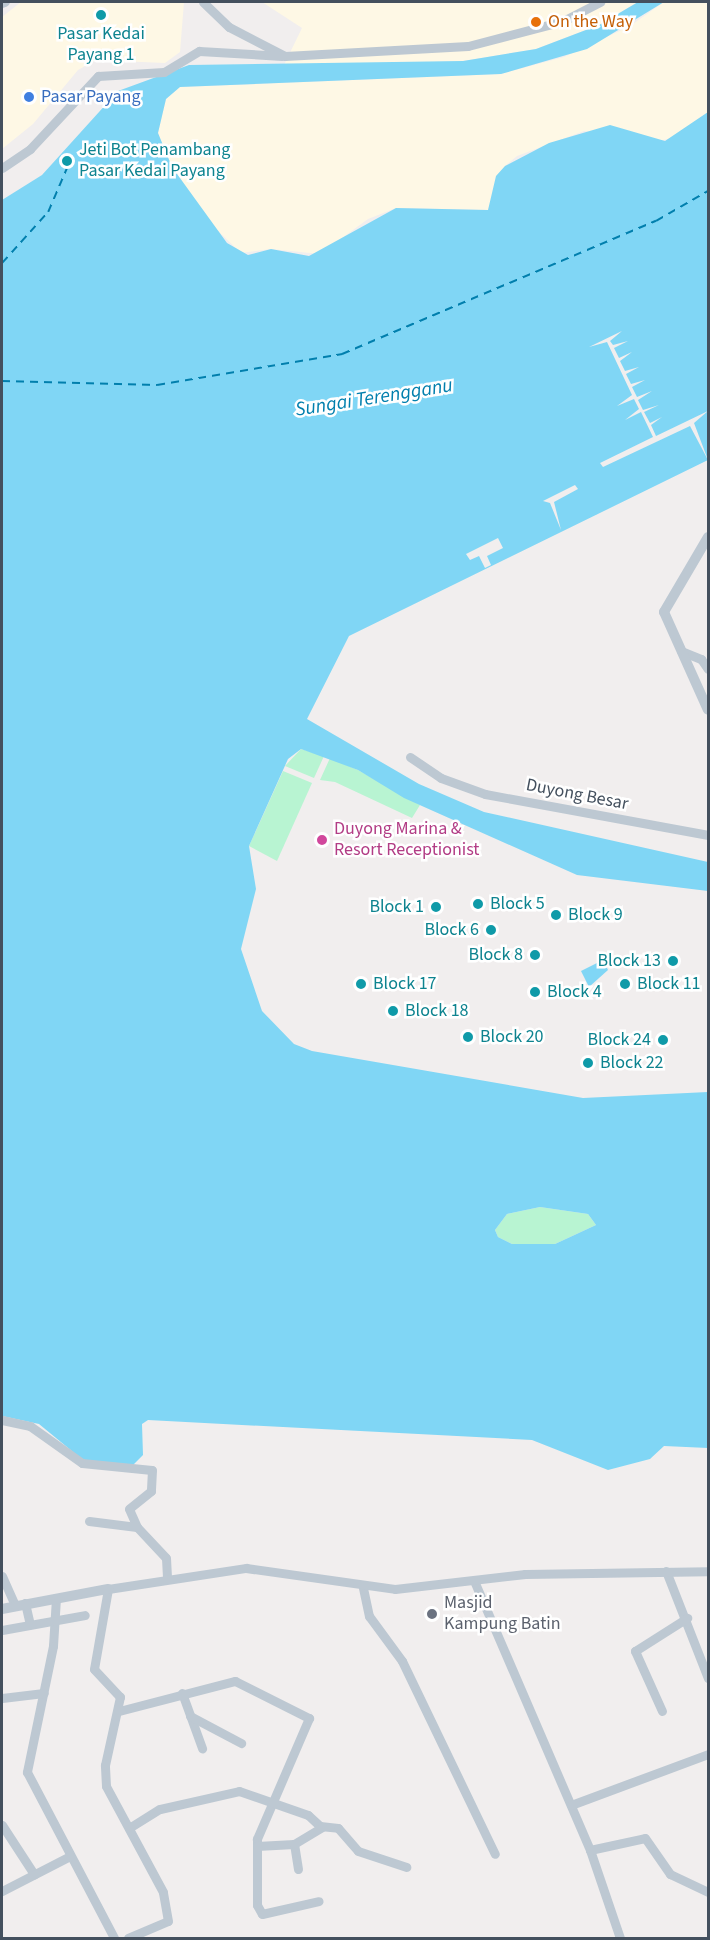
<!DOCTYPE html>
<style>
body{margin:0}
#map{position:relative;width:710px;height:1940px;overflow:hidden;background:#f1eeee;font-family:"Source Sans 3",sans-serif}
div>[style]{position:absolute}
.commercial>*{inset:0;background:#fef8e5}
.green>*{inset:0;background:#b8f4d2}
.water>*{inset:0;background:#80d6f5}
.pier>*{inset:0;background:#f1eeee}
.ferry>*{height:1.5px;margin-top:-0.75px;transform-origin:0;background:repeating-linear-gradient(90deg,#017fad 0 8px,transparent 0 14px)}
.minor>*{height:9px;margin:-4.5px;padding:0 4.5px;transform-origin:4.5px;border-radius:4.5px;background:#bdc8d2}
.tertiary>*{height:10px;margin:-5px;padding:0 5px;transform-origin:5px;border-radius:5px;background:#bdc8d2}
.dots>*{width:16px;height:16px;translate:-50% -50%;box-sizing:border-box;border:3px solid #fff;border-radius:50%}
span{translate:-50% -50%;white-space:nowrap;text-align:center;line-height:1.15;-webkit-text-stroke:5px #fff;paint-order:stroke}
.food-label{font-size:18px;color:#c56008}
.left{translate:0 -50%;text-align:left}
.culture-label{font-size:18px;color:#0d838f}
.right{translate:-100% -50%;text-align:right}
.shop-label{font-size:18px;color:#366cbe}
.street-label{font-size:18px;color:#44505e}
.hotel-label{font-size:18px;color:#b23c85}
.worship-label{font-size:18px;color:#5b616d}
.water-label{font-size:20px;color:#017fad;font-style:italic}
.frame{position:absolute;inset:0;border:3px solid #44505e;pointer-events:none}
</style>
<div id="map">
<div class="commercial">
<i style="clip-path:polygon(21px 2px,184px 2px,180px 52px,165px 63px,96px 60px,78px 70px,33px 124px,2px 149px,2px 17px)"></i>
<i style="clip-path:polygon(262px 2px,638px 2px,599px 25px,536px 49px,463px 61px,283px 67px,302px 28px)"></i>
<i style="clip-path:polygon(664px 2px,708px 2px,708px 112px,676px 137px,659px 141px,584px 131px,517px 156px,505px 166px,488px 210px,396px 208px,368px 219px,320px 254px,271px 249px,241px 253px,213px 226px,172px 167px,158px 133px,166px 99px,180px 87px,501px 74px,564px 57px,630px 26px)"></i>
</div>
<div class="green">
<i style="clip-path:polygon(301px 749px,324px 756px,314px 778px,285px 766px)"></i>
<i style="clip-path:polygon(330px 758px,358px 770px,420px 805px,412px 818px,335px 782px,320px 780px)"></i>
<i style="clip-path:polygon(283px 771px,312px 783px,277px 861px,249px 846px)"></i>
<i style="clip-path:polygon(540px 1207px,588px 1214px,596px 1225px,555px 1244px,512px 1244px,498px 1237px,495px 1230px,507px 1214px)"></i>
</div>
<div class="water">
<i style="clip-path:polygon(evenodd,638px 2px,664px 2px,587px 49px,501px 74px,180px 87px,166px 99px,158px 133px,172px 167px,227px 243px,248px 255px,271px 249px,309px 256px,396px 208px,488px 210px,496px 176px,505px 166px,549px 143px,610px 125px,665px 141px,708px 112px,708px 460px,349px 636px,307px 719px,419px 784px,484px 812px,708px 862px,708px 891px,577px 875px,404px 798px,358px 770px,301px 749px,288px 759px,249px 846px,256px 889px,241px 949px,262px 1011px,294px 1044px,312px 1051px,583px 1098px,708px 1092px,708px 1448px,664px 1446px,650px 1459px,608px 1470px,532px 1440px,148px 1420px,142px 1424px,143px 1455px,133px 1465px,84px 1461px,39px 1424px,2px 1416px,2px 200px,42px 175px,118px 91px,189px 65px,463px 61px,536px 49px,599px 25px,638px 2px,540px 1207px,588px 1214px,596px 1225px,555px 1244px,512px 1244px,498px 1237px,495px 1230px,507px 1214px,540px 1207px)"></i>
<i style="clip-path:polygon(603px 960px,608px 970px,589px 987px,581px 971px)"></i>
</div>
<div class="pier">
<i style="clip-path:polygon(622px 331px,610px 341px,613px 345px,628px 341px,614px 348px,619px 358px,632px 352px,620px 361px,625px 371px,639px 367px,626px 374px,631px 384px,645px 380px,632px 387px,637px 397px,652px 391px,638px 400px,643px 410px,659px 405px,644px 412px,650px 423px,662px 417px,651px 425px,656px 436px,708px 411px,694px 423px,708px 460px,690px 426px,603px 467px,600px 463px,653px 437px,641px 412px,625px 420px,639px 409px,634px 399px,617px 406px,632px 395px,607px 342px,589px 347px)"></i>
<i style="clip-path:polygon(575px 485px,578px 489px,554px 502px,561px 530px,550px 503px,543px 501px)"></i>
<i style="clip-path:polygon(498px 538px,503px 548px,487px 556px,491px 565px,485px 568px,479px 556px,470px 560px,466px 554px)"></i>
</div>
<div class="ferry">
<i style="left:2px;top:263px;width:69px;rotate:-48deg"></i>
<i style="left:48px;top:212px;width:53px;rotate:-66.8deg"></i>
<i style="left:2px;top:381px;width:155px;rotate:1.5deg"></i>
<i style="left:157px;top:385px;width:188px;rotate:-9.5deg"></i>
<i style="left:342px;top:354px;width:341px;rotate:-23deg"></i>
<i style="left:656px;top:221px;width:60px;rotate:-30deg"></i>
</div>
<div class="minor">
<i style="left:203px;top:2px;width:36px;rotate:44deg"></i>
<i style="left:229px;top:27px;width:63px;rotate:27.4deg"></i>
<i style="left:285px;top:56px;width:183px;rotate:-3.1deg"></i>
<i style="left:468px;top:46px;width:98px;rotate:-14.7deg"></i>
<i style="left:563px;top:21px;width:42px;rotate:-27.2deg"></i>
<i style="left:2px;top:168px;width:34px;rotate:-34deg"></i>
<i style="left:30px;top:149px;width:100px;rotate:-47deg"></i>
<i style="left:98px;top:76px;width:66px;rotate:-3.5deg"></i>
<i style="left:164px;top:72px;width:41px;rotate:-31deg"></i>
<i style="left:199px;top:51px;width:83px;rotate:3.4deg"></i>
<i style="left:681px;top:651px;width:22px;rotate:22deg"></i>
<i style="left:701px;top:659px;width:12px;rotate:55deg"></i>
<i style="left:410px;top:757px;width:37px;rotate:34deg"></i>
<i style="left:441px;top:778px;width:47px;rotate:20deg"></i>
<i style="left:485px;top:794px;width:227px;rotate:10.4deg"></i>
<i style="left:2px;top:1420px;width:29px;rotate:12deg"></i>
<i style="left:30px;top:1426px;width:64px;rotate:35.4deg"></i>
<i style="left:82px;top:1463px;width:70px;rotate:5.7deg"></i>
<i style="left:152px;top:1470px;width:21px;rotate:93deg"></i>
<i style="left:151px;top:1491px;width:28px;rotate:141deg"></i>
<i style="left:129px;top:1509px;width:20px;rotate:66deg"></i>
<i style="left:137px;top:1527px;width:42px;rotate:46.9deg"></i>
<i style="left:166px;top:1558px;width:21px;rotate:87deg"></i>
<i style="left:89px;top:1521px;width:48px;rotate:7.1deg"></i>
<i style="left:666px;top:1571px;width:115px;rotate:68.6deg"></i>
<i style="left:2px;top:1576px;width:32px;rotate:66deg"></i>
<i style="left:475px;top:1583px;width:291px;rotate:66.7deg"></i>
<i style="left:590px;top:1850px;width:93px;rotate:71.2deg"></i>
<i style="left:363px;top:1588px;width:29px;rotate:78deg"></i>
<i style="left:369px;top:1616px;width:56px;rotate:53.7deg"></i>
<i style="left:402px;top:1661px;width:214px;rotate:64.3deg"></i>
<i style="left:56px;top:1598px;width:48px;rotate:93.6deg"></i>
<i style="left:53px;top:1646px;width:129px;rotate:101.7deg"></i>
<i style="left:27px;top:1772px;width:187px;rotate:62.3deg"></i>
<i style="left:25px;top:1603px;width:22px;rotate:77deg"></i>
<i style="left:2px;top:1630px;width:84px;rotate:-10.2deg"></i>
<i style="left:182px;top:1693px;width:59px;rotate:70deg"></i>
<i style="left:2px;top:1698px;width:42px;rotate:-6.8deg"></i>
<i style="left:119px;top:1711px;width:120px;rotate:-14.5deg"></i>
<i style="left:235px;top:1681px;width:83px;rotate:26.6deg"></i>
<i style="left:309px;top:1718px;width:132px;rotate:113.3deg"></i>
<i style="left:257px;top:1839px;width:7px;rotate:90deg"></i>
<i style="left:257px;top:1846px;width:37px;rotate:-3deg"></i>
<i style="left:662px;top:1711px;width:66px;rotate:-114.2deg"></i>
<i style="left:635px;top:1651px;width:62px;rotate:-32.4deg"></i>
<i style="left:190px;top:1716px;width:58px;rotate:27.9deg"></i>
<i style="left:571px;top:1805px;width:146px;rotate:-20.4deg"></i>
<i style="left:2px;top:1825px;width:59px;rotate:56.9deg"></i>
<i style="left:129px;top:1828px;width:36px;rotate:-32deg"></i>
<i style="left:160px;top:1809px;width:81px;rotate:-12.8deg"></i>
<i style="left:239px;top:1791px;width:73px;rotate:19.2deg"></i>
<i style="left:308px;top:1815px;width:16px;rotate:43deg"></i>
<i style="left:320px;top:1826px;width:18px;rotate:6deg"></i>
<i style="left:338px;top:1828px;width:30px;rotate:49deg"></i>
<i style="left:358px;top:1851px;width:51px;rotate:18.4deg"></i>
<i style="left:257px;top:1846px;width:59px;rotate:90deg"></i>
<i style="left:257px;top:1905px;width:10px;rotate:61deg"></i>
<i style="left:262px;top:1914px;width:58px;rotate:-12.8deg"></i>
<i style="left:590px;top:1850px;width:56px;rotate:-12.3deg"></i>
<i style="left:645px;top:1838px;width:44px;rotate:55.2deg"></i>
<i style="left:670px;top:1874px;width:42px;rotate:25.3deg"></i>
<i style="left:298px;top:1869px;width:25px;rotate:-99deg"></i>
<i style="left:294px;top:1844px;width:33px;rotate:-31deg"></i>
<i style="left:2px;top:1891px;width:76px;rotate:-27.2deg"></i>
<i style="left:128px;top:1938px;width:43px;rotate:-23deg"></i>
<i style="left:168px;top:1921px;width:29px;rotate:-100deg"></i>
<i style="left:163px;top:1892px;width:120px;rotate:-118.3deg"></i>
<i style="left:106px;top:1786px;width:21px;rotate:-93deg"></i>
<i style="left:105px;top:1765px;width:70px;rotate:-77.6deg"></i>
<i style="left:120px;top:1697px;width:38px;rotate:-133deg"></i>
<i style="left:94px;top:1669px;width:81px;rotate:-80.1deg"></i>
<i style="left:108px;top:1589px;width:140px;rotate:-8.7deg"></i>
<i style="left:246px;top:1568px;width:150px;rotate:8deg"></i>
<i style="left:395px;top:1589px;width:131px;rotate:-6.6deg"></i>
<i style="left:525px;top:1574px;width:183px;rotate:-0.9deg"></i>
</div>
<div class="tertiary">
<i style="left:2px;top:3px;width:3px;rotate:-18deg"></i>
<i style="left:708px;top:537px;width:87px;rotate:120.4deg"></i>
<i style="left:664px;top:612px;width:107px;rotate:65.8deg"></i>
<i style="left:2px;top:1609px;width:108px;rotate:-10.7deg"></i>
</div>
<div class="dots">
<i style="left:101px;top:15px;background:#0f9aa8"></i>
<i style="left:536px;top:22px;background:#e8710a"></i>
<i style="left:29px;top:97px;background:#3f7fe0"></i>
<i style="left:67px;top:161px;background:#0f9aa8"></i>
<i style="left:322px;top:840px;background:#d1479c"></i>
<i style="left:478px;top:904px;background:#0f9aa8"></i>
<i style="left:436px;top:907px;background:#0f9aa8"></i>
<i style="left:556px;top:915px;background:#0f9aa8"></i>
<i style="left:491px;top:930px;background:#0f9aa8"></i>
<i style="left:535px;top:955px;background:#0f9aa8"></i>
<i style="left:673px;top:961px;background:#0f9aa8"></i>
<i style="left:361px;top:984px;background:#0f9aa8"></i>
<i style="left:625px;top:984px;background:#0f9aa8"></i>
<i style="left:535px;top:992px;background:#0f9aa8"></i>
<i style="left:393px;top:1011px;background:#0f9aa8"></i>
<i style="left:468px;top:1037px;background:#0f9aa8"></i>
<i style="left:663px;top:1040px;background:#0f9aa8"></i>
<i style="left:588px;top:1063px;background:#0f9aa8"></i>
<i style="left:432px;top:1614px;background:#6b7280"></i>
</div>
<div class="food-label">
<span class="left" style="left:548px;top:22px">On the Way</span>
</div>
<div class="culture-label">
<span style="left:101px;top:45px">Pasar Kedai<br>Payang 1</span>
<span class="left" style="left:79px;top:161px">Jeti Bot Penambang<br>Pasar Kedai Payang</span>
<span class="left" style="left:490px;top:904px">Block 5</span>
<span class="right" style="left:424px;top:907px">Block 1</span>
<span class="left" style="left:568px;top:915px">Block 9</span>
<span class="right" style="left:479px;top:930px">Block 6</span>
<span class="right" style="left:523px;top:955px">Block 8</span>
<span class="right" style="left:661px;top:961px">Block 13</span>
<span class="left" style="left:373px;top:984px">Block 17</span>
<span class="left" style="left:637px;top:984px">Block 11</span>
<span class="left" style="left:547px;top:992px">Block 4</span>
<span class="left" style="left:405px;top:1011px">Block 18</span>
<span class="left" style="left:480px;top:1037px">Block 20</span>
<span class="right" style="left:651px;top:1040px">Block 24</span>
<span class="left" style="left:600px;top:1063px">Block 22</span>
</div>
<div class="shop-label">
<span class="left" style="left:41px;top:97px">Pasar Payang</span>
</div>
<div class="street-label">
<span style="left:577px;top:795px;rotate:11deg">Duyong Besar</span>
</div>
<div class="hotel-label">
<span class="left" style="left:334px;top:840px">Duyong Marina &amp;<br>Resort Receptionist</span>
</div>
<div class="worship-label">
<span class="left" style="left:444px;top:1614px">Masjid<br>Kampung Batin</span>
</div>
<div class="water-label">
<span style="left:374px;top:398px;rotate:-9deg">Sungai Terengganu</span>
</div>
<div class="frame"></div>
</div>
